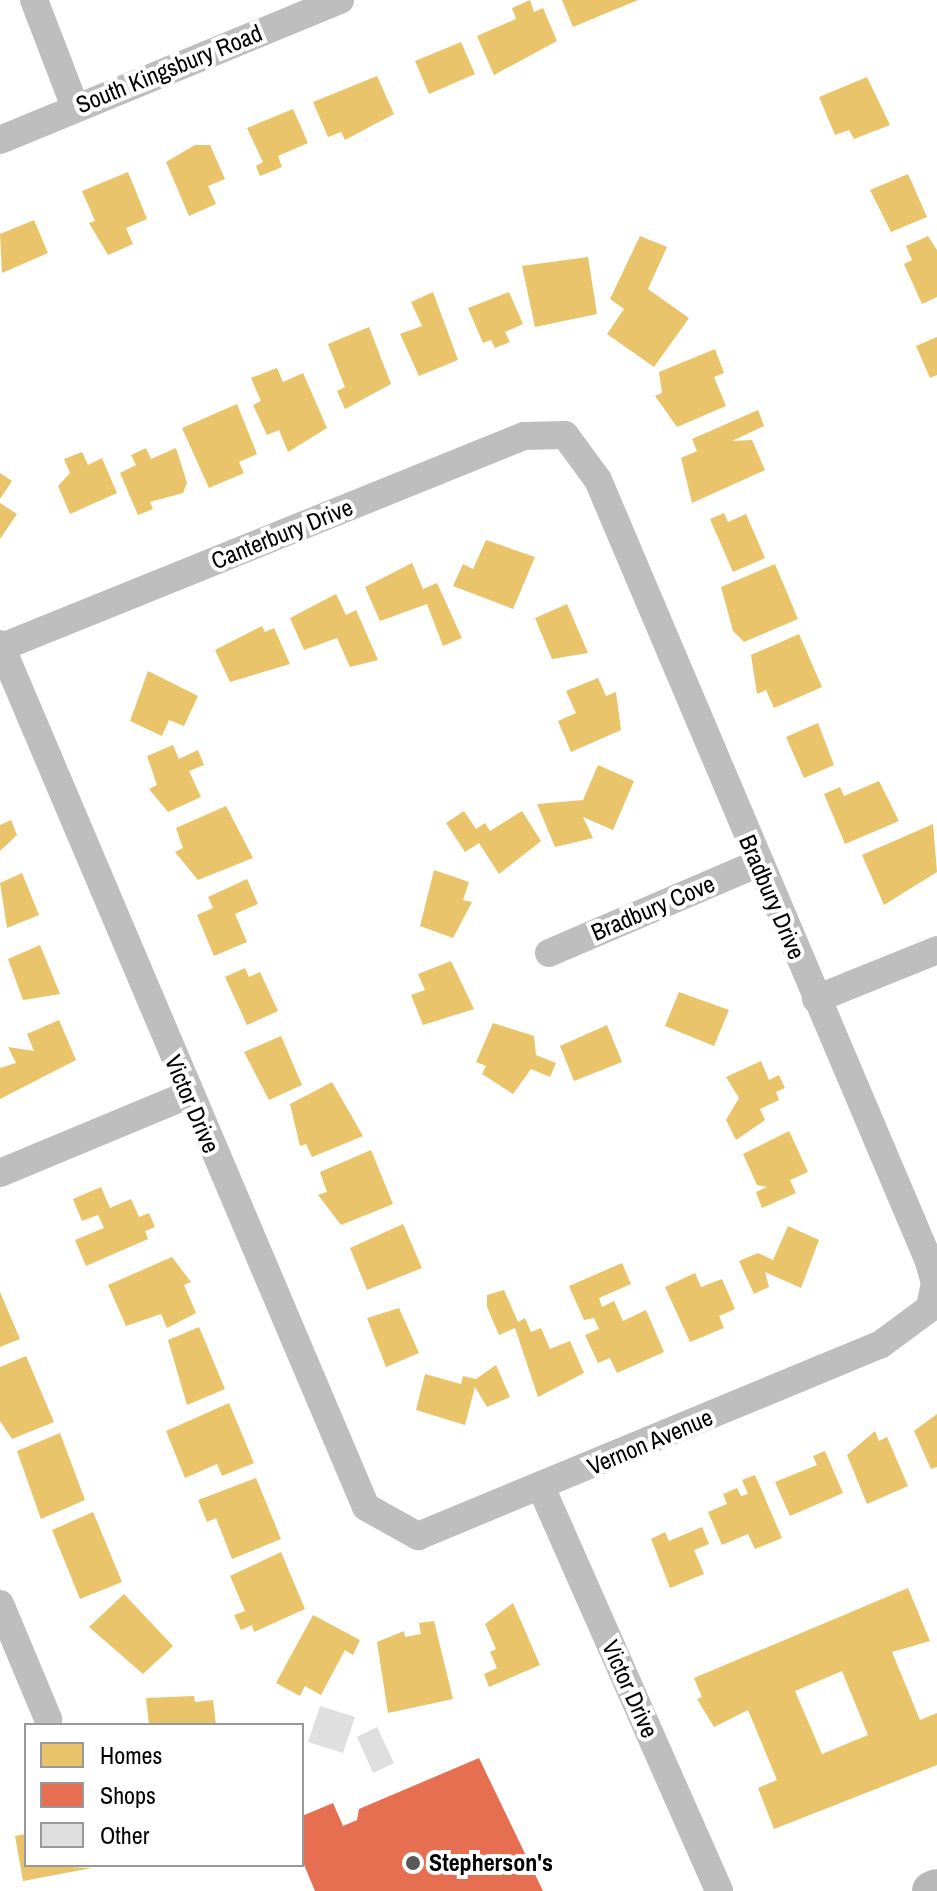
<!DOCTYPE html>
<style>
body{margin:0}
#map{position:relative;width:937px;height:1891px;overflow:hidden;background:#fff;font-family:"Archivo Narrow",sans-serif}
div>[style]{position:absolute}
.homes>*{inset:0;background:#e9c46a}
.shops>*{inset:0;background:#e76f51}
.building>*{inset:0;background:#dfdfdf}
.street>*{height:28px;margin:-14px;padding:0 14px;transform-origin:14px;border-radius:14px;background:#bebebe}
.secondary>*{height:40px;margin:-20px;padding:0 20px;transform-origin:20px;border-radius:20px;background:#b8b8b8}
.dots>*{width:22px;height:22px;translate:-50% -50%;box-sizing:border-box;border:4px solid #fff;border-radius:50%}
span{translate:-50% -50%;white-space:nowrap;text-align:center;line-height:1.15;-webkit-text-stroke:8px #fff;paint-order:stroke}
.street-label{font-size:24px;color:#000}
.poi-label{font-size:24px;color:#000;font-weight:700}
.left{translate:0 -50%;text-align:left}
.legend{position:absolute;left:24px;top:1723px;width:280px;height:144px;box-sizing:border-box;background:#fff;border:2px solid #999;margin:0;padding:10px 14px;list-style:none;font-size:24px;color:#000}
.legend li{display:flex;align-items:center;gap:16px;height:40px}
.legend b{width:40px;border:2px solid #999}
</style>
<div id="map">
<div class="homes">
<i style="clip-path:polygon(530px 0,534px 12px,543px 8px,557px 41px,494px 75px,477px 36px,516px 19px,512px 8px)"></i>
<i style="clip-path:polygon(562px 0,638px 0,573px 27px)"></i>
<i style="clip-path:polygon(461px 42px,475px 74px,429px 94px,415px 61px)"></i>
<i style="clip-path:polygon(377px 76px,394px 114px,345px 140px,341px 132px,328px 137px,313px 102px)"></i>
<i style="clip-path:polygon(867px 77px,890px 125px,854px 139px,849px 130px,835px 135px,819px 97px)"></i>
<i style="clip-path:polygon(293px 109px,308px 143px,278px 156px,282px 167px,260px 176px,256px 166px,263px 162px,247px 128px)"></i>
<i style="clip-path:polygon(195px 145px,210px 145px,225px 179px,208px 186px,216px 204px,189px 216px,166px 162px)"></i>
<i style="clip-path:polygon(128px 172px,147px 219px,126px 228px,133px 244px,108px 255px,89px 223px,95px 221px,82px 191px)"></i>
<i style="clip-path:polygon(908px 174px,927px 217px,891px 232px,870px 190px)"></i>
<i style="clip-path:polygon(34px 220px,48px 253px,2px 273px,0 234px)"></i>
<i style="clip-path:polygon(640px 236px,667px 247px,648px 289px,689px 318px,654px 367px,607px 334px,624px 309px,610px 299px)"></i>
<i style="clip-path:polygon(928px 236px,937px 250px,937px 297px,922px 304px,904px 264px,912px 260px,906px 246px)"></i>
<i style="clip-path:polygon(588px 257px,597px 314px,535px 327px,522px 266px)"></i>
<i style="clip-path:polygon(433px 292px,458px 360px,419px 376px,400px 334px,422px 326px,411px 302px)"></i>
<i style="clip-path:polygon(509px 292px,523px 324px,505px 332px,510px 342px,495px 348px,491px 340px,483px 343px,468px 308px)"></i>
<i style="clip-path:polygon(369px 327px,391px 384px,345px 409px,337px 391px,345px 387px,328px 344px)"></i>
<i style="clip-path:polygon(937px 337px,937px 375px,930px 378px,916px 346px)"></i>
<i style="clip-path:polygon(715px 349px,724px 373px,714px 377px,726px 406px,677px 427px,655px 396px,662px 393px,659px 372px)"></i>
<i style="clip-path:polygon(277px 368px,283px 382px,303px 373px,327px 428px,288px 452px,279px 430px,267px 435px,253px 405px,261px 401px,251px 378px)"></i>
<i style="clip-path:polygon(237px 404px,257px 454px,239px 462px,244px 473px,209px 488px,182px 428px)"></i>
<i style="clip-path:polygon(758px 410px,764px 426px,732px 441px,752px 440px,765px 470px,692px 503px,681px 458px,697px 451px,692px 439px)"></i>
<i style="clip-path:polygon(146px 448px,151px 459px,176px 448px,187px 483px,183px 493px,150px 502px,153px 509px,138px 515px,120px 473px,136px 465px,131px 455px)"></i>
<i style="clip-path:polygon(82px 452px,88px 465px,102px 458px,117px 493px,70px 514px,58px 486px,70px 473px,64px 459px)"></i>
<i style="clip-path:polygon(0 473px,12px 481px,0 499px)"></i>
<i style="clip-path:polygon(0 503px,17px 514px,0 539px)"></i>
<i style="clip-path:polygon(724px 513px,728px 522px,746px 514px,765px 558px,733px 572px,710px 519px)"></i>
<i style="clip-path:polygon(486px 540px,535px 557px,513px 609px,453px 586px,463px 564px,473px 569px)"></i>
<i style="clip-path:polygon(412px 563px,423px 589px,437px 583px,462px 638px,443px 646px,427px 604px,380px 621px,365px 587px)"></i>
<i style="clip-path:polygon(775px 564px,798px 619px,744px 642px,733px 631px,721px 587px)"></i>
<i style="clip-path:polygon(336px 594px,346px 615px,356px 610px,378px 660px,350px 667px,337px 638px,304px 650px,290px 618px)"></i>
<i style="clip-path:polygon(567px 604px,588px 653px,552px 659px,535px 618px)"></i>
<i style="clip-path:polygon(262px 626px,265px 632px,274px 628px,290px 664px,230px 682px,215px 650px)"></i>
<i style="clip-path:polygon(799px 634px,822px 687px,774px 708px,766px 690px,757px 694px,751px 655px)"></i>
<i style="clip-path:polygon(148px 671px,198px 696px,184px 726px,169px 720px,162px 736px,130px 721px)"></i>
<i style="clip-path:polygon(598px 678px,606px 696px,616px 692px,621px 730px,571px 752px,558px 721px,576px 713px,566px 691px)"></i>
<i style="clip-path:polygon(818px 723px,834px 765px,804px 778px,786px 737px)"></i>
<i style="clip-path:polygon(173px 745px,179px 759px,198px 750px,204px 765px,189px 771px,201px 797px,168px 812px,149px 789px,157px 785px,147px 756px)"></i>
<i style="clip-path:polygon(598px 765px,634px 781px,613px 830px,583px 817px,593px 838px,555px 847px,537px 804px,583px 800px)"></i>
<i style="clip-path:polygon(879px 781px,899px 821px,845px 844px,824px 794px,840px 787px,844px 796px)"></i>
<i style="clip-path:polygon(226px 806px,253px 858px,198px 880px,175px 852px,183px 848px,176px 828px)"></i>
<i style="clip-path:polygon(464px 811px,476px 829px,485px 823px,490px 831px,522px 811px,541px 841px,499px 874px,479px 843px,465px 852px,446px 823px)"></i>
<i style="clip-path:polygon(11px 820px,17px 835px,0 851px,0 825px)"></i>
<i style="clip-path:polygon(933px 824px,937px 872px,884px 905px,862px 855px)"></i>
<i style="clip-path:polygon(434px 870px,469px 882px,463px 900px,472px 902px,453px 938px,420px 926px)"></i>
<i style="clip-path:polygon(22px 873px,39px 915px,7px 928px,0 883px)"></i>
<i style="clip-path:polygon(247px 879px,258px 904px,235px 914px,247px 942px,214px 956px,197px 915px,213px 908px,208px 897px)"></i>
<i style="clip-path:polygon(40px 945px,60px 994px,23px 1000px,8px 959px)"></i>
<i style="clip-path:polygon(451px 961px,474px 1009px,423px 1025px,411px 995px,425px 990px,418px 974px)"></i>
<i style="clip-path:polygon(245px 968px,249px 977px,260px 972px,278px 1011px,247px 1025px,225px 977px)"></i>
<i style="clip-path:polygon(679px 992px,729px 1010px,714px 1046px,665px 1026px)"></i>
<i style="clip-path:polygon(59px 1020px,76px 1060px,0 1099px,0 1068px,16px 1063px,8px 1047px,34px 1051px,27px 1034px)"></i>
<i style="clip-path:polygon(493px 1023px,534px 1036px,536px 1055px,556px 1063px,550px 1077px,531px 1069px,513px 1094px,482px 1074px,486px 1066px,476px 1062px)"></i>
<i style="clip-path:polygon(607px 1025px,622px 1062px,574px 1081px,560px 1046px)"></i>
<i style="clip-path:polygon(281px 1036px,302px 1085px,269px 1100px,244px 1052px)"></i>
<i style="clip-path:polygon(761px 1061px,769px 1080px,779px 1075px,785px 1088px,776px 1092px,779px 1100px,760px 1109px,765px 1120px,736px 1140px,726px 1120px,739px 1098px,726px 1077px)"></i>
<i style="clip-path:polygon(332px 1082px,363px 1136px,312px 1157px,306px 1144px,300px 1146px,290px 1104px)"></i>
<i style="clip-path:polygon(789px 1131px,808px 1172px,790px 1180px,796px 1193px,762px 1208px,756px 1192px,767px 1187px,757px 1185px,743px 1154px)"></i>
<i style="clip-path:polygon(371px 1150px,393px 1204px,341px 1225px,318px 1195px,327px 1192px,320px 1172px)"></i>
<i style="clip-path:polygon(101px 1187px,110px 1208px,131px 1199px,139px 1217px,149px 1213px,155px 1227px,145px 1231px,148px 1239px,86px 1266px,75px 1240px,104px 1228px,98px 1215px,82px 1221px,73px 1199px)"></i>
<i style="clip-path:polygon(403px 1224px,422px 1268px,367px 1290px,350px 1248px)"></i>
<i style="clip-path:polygon(788px 1226px,819px 1240px,801px 1288px,765px 1272px,769px 1287px,754px 1294px,739px 1261px,758px 1253px,773px 1260px)"></i>
<i style="clip-path:polygon(172px 1257px,191px 1282px,184px 1285px,196px 1313px,167px 1328px,161px 1314px,126px 1326px,108px 1285px)"></i>
<i style="clip-path:polygon(622px 1263px,631px 1284px,599px 1298px,602px 1307px,614px 1301px,623px 1321px,646px 1310px,664px 1352px,617px 1373px,610px 1358px,598px 1363px,585px 1335px,599px 1329px,594px 1318px,584px 1320px,569px 1286px)"></i>
<i style="clip-path:polygon(695px 1273px,701px 1287px,722px 1279px,735px 1309px,719px 1316px,724px 1328px,690px 1342px,665px 1287px)"></i>
<i style="clip-path:polygon(504px 1290px,518px 1322px,525px 1318px,531px 1332px,541px 1328px,550px 1349px,570px 1341px,584px 1373px,538px 1397px,515px 1328px,499px 1335px,487px 1307px,487px 1295px)"></i>
<i style="clip-path:polygon(0 1292px,20px 1339px,0 1347px)"></i>
<i style="clip-path:polygon(399px 1308px,419px 1353px,386px 1367px,367px 1318px)"></i>
<i style="clip-path:polygon(199px 1327px,225px 1389px,187px 1405px,168px 1340px)"></i>
<i style="clip-path:polygon(26px 1356px,54px 1422px,12px 1439px,0 1421px,0 1367px)"></i>
<i style="clip-path:polygon(496px 1365px,510px 1397px,487px 1407px,475px 1387px,465px 1425px,416px 1410px,425px 1374px,461px 1384px,463px 1376px,476px 1379px)"></i>
<i style="clip-path:polygon(229px 1403px,254px 1463px,222px 1476px,217px 1464px,185px 1478px,166px 1431px)"></i>
<i style="clip-path:polygon(937px 1414px,937px 1467px,931px 1469px,914px 1431px)"></i>
<i style="clip-path:polygon(875px 1431px,879px 1441px,887px 1437px,908px 1486px,867px 1504px,847px 1455px)"></i>
<i style="clip-path:polygon(60px 1433px,85px 1500px,41px 1519px,17px 1451px)"></i>
<i style="clip-path:polygon(825px 1451px,843px 1493px,790px 1516px,775px 1482px,817px 1465px,813px 1456px)"></i>
<i style="clip-path:polygon(755px 1475px,782px 1538px,755px 1549px,748px 1534px,722px 1545px,708px 1512px,727px 1504px,723px 1494px,737px 1488px,741px 1496px,748px 1494px,742px 1480px)"></i>
<i style="clip-path:polygon(256px 1478px,281px 1539px,232px 1559px,216px 1518px,207px 1522px,198px 1500px)"></i>
<i style="clip-path:polygon(93px 1512px,122px 1582px,80px 1599px,52px 1530px)"></i>
<i style="clip-path:polygon(702px 1527px,709px 1544px,694px 1550px,704px 1574px,670px 1588px,651px 1539px,665px 1532px,669px 1541px)"></i>
<i style="clip-path:polygon(281px 1552px,305px 1609px,254px 1632px,252px 1625px,241px 1630px,234px 1615px,245px 1611px,230px 1576px)"></i>
<i style="clip-path:polygon(evenodd,908px 1588px,930px 1641px,892px 1652px,920px 1720px,937px 1713px,937px 1765px,774px 1829px,758px 1788px,777px 1780px,748px 1710px,714px 1727px,697px 1699px,702px 1697px,694px 1678px,908px 1588px,842px 1671px,868px 1735px,822px 1754px,795px 1691px,842px 1671px)"></i>
<i style="clip-path:polygon(124px 1594px,173px 1646px,143px 1674px,89px 1627px)"></i>
<i style="clip-path:polygon(513px 1603px,540px 1665px,489px 1687px,484px 1674px,497px 1668px,490px 1652px,496px 1649px,485px 1624px)"></i>
<i style="clip-path:polygon(313px 1615px,360px 1640px,353px 1655px,345px 1650px,321px 1695px,305px 1686px,300px 1696px,276px 1683px)"></i>
<i style="clip-path:polygon(434px 1621px,453px 1699px,388px 1713px,377px 1642px,404px 1631px,405px 1637px,421px 1634px,419px 1623px)"></i>
<i style="clip-path:polygon(194px 1696px,195px 1702px,213px 1700px,216px 1725px,149px 1725px,146px 1698px)"></i>
<i style="clip-path:polygon(26px 1834px,26px 1865px,92px 1868px,23px 1881px,15px 1836px)"></i>
</div>
<div class="shops">
<i style="clip-path:polygon(479px 1758px,543px 1891px,315px 1891px,302px 1860px,302px 1816px,333px 1803px,343px 1826px,357px 1820px,359px 1809px)"></i>
</div>
<div class="building">
<i style="clip-path:polygon(320px 1706px,355px 1717px,343px 1753px,308px 1742px)"></i>
<i style="clip-path:polygon(377px 1727px,394px 1763px,373px 1773px,357px 1737px)"></i>
</div>
<div class="street">
<i style="left:34px;top:0;width:115px;rotate:69deg"></i>
<i style="left:0;top:140px;width:368px;rotate:-22.4deg"></i>
<i style="left:0;top:644px;width:937px;rotate:67.02deg"></i>
<i style="left:366px;top:1507px;width:60px;rotate:29.1deg"></i>
<i style="left:418px;top:1536px;width:500px;rotate:-22.5deg"></i>
<i style="left:880px;top:1345px;width:62px;rotate:-36.5deg"></i>
<i style="left:930px;top:1308px;width:25px;rotate:-79deg"></i>
<i style="left:935px;top:1283px;width:25px;rotate:-106deg"></i>
<i style="left:928px;top:1259px;width:846px;rotate:-112.96deg"></i>
<i style="left:598px;top:480px;width:56px;rotate:-126.3deg"></i>
<i style="left:565px;top:435px;width:41px;rotate:178.6deg"></i>
<i style="left:524px;top:436px;width:563px;rotate:157.99deg"></i>
<i style="left:549px;top:953px;width:226px;rotate:-23.2deg"></i>
<i style="left:816px;top:999px;width:131px;rotate:-22deg"></i>
<i style="left:0;top:1173px;width:203px;rotate:-22.6deg"></i>
<i style="left:541px;top:1487px;width:441px;rotate:66.2deg"></i>
<i style="left:0;top:1604px;width:125px;rotate:67.3deg"></i>
</div>
<div class="secondary">
<i style="left:932px;top:1891px;width:5px;rotate:-22deg"></i>
</div>
<div class="dots">
<i style="left:413px;top:1863px;background:#595959"></i>
</div>
<div class="street-label">
<span style="left:169px;top:69px;rotate:-22deg">South Kingsbury Road</span>
<span style="left:282px;top:534px;rotate:-22deg">Canterbury Drive</span>
<span style="left:772px;top:897px;rotate:67deg">Bradbury Drive</span>
<span style="left:653px;top:908px;rotate:-23deg">Bradbury Cove</span>
<span style="left:192px;top:1104px;rotate:67deg">Victor Drive</span>
<span style="left:650px;top:1442px;rotate:-23deg">Vernon Avenue</span>
<span style="left:630px;top:1689px;rotate:66deg">Victor Drive</span>
</div>
<div class="poi-label">
<span class="left" style="left:429px;top:1863px">Stepherson's</span>
</div>
<ul class="legend">
<li><b style="height:22px;background:#e9c46a"></b>Homes</li>
<li><b style="height:22px;background:#e76f51"></b>Shops</li>
<li><b style="height:22px;background:#dfdfdf"></b>Other</li>
</ul>
</div>
